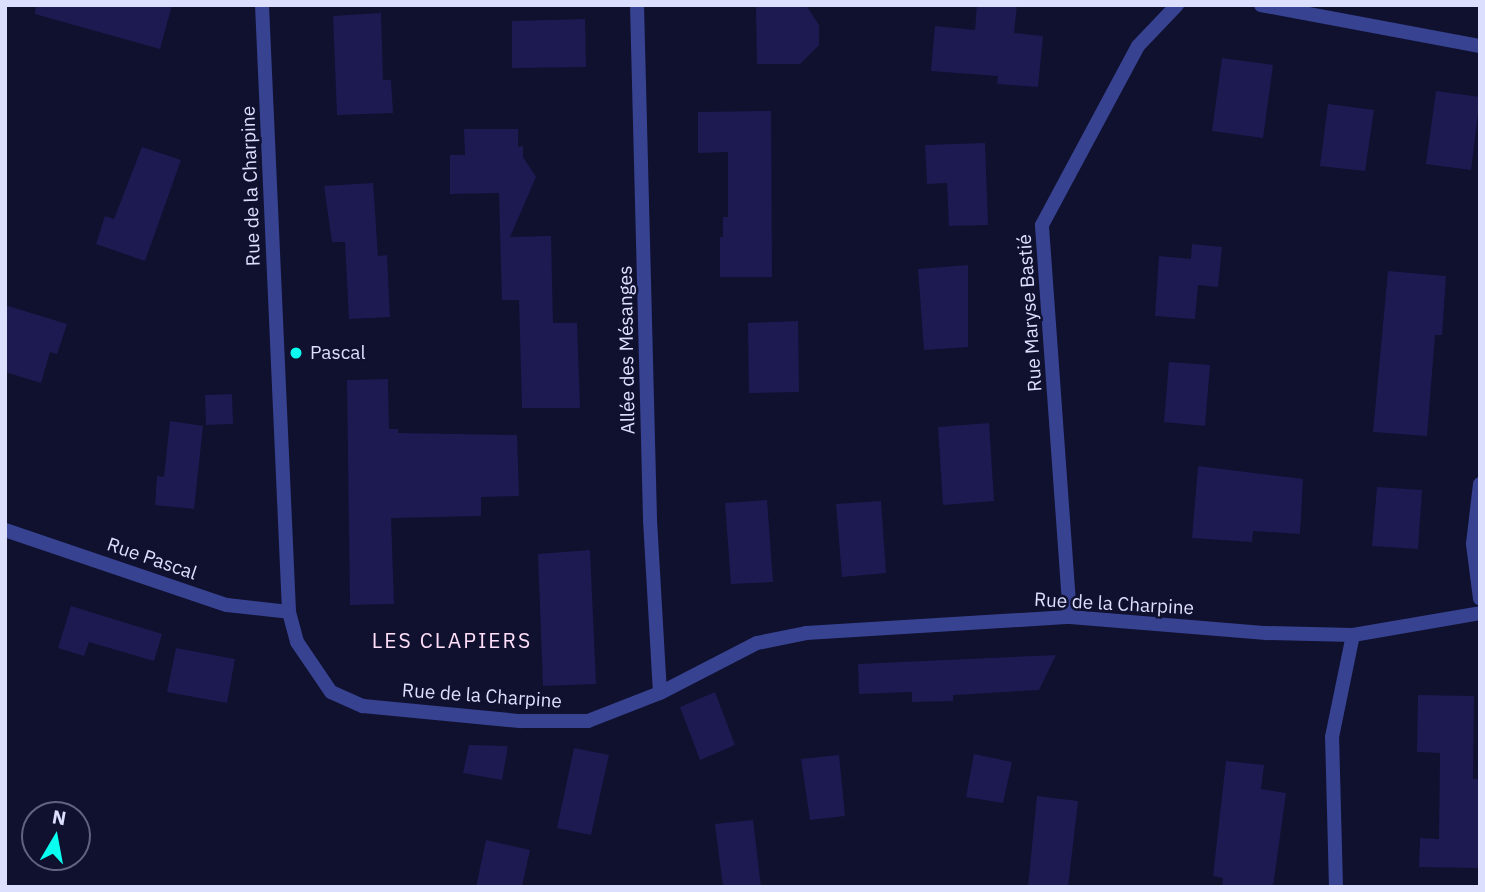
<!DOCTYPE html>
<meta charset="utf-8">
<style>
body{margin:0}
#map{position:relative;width:1485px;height:892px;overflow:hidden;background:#10102f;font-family:"IBM Plex Sans",sans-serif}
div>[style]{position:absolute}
.building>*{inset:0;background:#1c1a51}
.street>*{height:14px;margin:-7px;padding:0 7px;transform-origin:7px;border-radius:7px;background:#374291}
.dots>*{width:19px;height:19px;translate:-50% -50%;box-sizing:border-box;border:4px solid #10102f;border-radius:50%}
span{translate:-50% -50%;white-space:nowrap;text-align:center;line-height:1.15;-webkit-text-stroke:5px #10102f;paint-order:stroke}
.street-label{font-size:19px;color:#dddfff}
.poi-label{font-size:19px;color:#dddfff}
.left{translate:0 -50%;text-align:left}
.neighbourhood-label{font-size:21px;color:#ffdff9;letter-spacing:2px}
.frame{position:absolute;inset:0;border:7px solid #dddfff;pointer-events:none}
.north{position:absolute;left:21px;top:801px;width:70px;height:70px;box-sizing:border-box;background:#10102f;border:2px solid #626382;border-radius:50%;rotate:10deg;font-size:19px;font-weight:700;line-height:28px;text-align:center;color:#dddfff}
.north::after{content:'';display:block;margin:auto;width:24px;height:32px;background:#09fff0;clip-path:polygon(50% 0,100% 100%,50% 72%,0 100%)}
</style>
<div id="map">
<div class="building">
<i style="clip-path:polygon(36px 5px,172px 5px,160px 49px,35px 14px)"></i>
<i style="clip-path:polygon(806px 5px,819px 25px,819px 45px,800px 64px,757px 64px,756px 6px)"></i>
<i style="clip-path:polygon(977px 5px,1017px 5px,1014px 33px,1043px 36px,1038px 87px,997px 84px,998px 76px,931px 71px,935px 26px,975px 30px)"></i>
<i style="clip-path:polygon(381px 13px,383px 80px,391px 80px,393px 113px,337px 115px,333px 16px)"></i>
<i style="clip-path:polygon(585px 19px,586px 67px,512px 68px,512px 21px)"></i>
<i style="clip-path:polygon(1222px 58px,1273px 65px,1263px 138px,1212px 131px)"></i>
<i style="clip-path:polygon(1436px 91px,1480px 97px,1471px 170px,1426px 164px)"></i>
<i style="clip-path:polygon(1328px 104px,1374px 110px,1365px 171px,1320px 166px)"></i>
<i style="clip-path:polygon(771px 111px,772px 277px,720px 277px,720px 237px,723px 237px,723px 217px,728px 217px,728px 152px,698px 153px,698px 112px)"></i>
<i style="clip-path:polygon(464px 129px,518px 129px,518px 147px,523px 146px,523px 157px,536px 177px,510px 237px,551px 236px,553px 323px,577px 323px,580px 408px,522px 408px,519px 300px,502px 300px,499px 193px,450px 194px,450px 155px,465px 155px)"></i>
<i style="clip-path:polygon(985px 143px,988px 225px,949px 226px,947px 183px,927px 184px,925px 145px)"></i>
<i style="clip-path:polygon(142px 147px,181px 160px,145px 261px,96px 244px,105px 216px,114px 219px)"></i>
<i style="clip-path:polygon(373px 183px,378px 256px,387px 255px,390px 317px,349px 319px,345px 242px,332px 242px,324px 186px)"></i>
<i style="clip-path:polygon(1192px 244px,1222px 247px,1218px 287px,1198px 285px,1195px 319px,1155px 316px,1159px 256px,1191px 259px)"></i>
<i style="clip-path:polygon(968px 265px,968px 347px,924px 350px,918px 269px)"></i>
<i style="clip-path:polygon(1388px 271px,1446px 276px,1442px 335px,1435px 335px,1427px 436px,1373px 432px)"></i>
<i style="clip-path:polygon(5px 305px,67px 324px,57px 354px,50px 352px,41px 383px,5px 372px)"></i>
<i style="clip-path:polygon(798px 321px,799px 392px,749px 393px,748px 323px)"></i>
<i style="clip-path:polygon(1169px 362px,1210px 365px,1205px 426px,1164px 422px)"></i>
<i style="clip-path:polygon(388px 379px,389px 429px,398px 429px,398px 433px,517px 435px,519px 496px,481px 497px,481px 516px,391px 518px,394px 604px,350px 605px,347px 380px)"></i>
<i style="clip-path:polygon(232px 394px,233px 424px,206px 425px,205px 395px)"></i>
<i style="clip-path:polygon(170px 421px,203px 426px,194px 509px,155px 505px,157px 476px,164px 477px)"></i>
<i style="clip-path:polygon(989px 423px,994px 501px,943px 505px,938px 427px)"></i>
<i style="clip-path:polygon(1198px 466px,1303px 479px,1300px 534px,1253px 531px,1252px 542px,1192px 538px)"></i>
<i style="clip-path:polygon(1377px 487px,1422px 490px,1418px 549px,1372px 546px)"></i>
<i style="clip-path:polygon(767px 500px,773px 582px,731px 584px,725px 503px)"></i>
<i style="clip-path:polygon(881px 501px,886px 573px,842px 577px,836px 504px)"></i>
<i style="clip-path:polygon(590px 550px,596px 684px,543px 686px,538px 554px)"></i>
<i style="clip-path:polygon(71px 606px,162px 634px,154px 661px,89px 642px,84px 656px,58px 648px)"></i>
<i style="clip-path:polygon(176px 648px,235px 659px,227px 703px,167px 692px)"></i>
<i style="clip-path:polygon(1056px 655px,1039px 690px,953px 695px,953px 701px,912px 702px,912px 692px,859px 694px,858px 664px)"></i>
<i style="clip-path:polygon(715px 692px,735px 745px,700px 760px,680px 707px)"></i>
<i style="clip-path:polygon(1418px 695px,1474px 696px,1473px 779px,1480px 779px,1480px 868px,1419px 867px,1420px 838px,1439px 839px,1440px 753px,1417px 752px)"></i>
<i style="clip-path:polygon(469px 745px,508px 746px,502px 780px,463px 773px)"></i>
<i style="clip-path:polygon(574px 748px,609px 755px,591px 835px,557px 828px)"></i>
<i style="clip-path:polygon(974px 754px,1012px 762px,1003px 803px,966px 797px)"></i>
<i style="clip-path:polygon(839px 755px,845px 816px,810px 820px,801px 759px)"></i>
<i style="clip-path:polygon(1226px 761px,1264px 765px,1261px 789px,1286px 793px,1273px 887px,1222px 887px,1223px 878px,1213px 876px)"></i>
<i style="clip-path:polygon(1037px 796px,1078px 801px,1068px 887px,1028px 887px)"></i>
<i style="clip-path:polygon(753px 820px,761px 887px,723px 887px,715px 824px)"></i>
<i style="clip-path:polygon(486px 840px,530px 850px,522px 887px,476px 887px)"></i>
</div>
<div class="street">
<i style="left:262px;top:5px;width:608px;rotate:87.45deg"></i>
<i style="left:289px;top:612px;width:31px;rotate:75deg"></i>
<i style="left:297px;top:642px;width:60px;rotate:55.8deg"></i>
<i style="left:331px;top:692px;width:35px;rotate:24deg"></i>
<i style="left:363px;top:706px;width:158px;rotate:5.5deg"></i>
<i style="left:520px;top:721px;width:68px"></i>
<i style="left:588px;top:721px;width:77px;rotate:-21.3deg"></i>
<i style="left:660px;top:693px;width:109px;rotate:-27.3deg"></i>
<i style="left:757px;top:643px;width:50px;rotate:-11.5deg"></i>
<i style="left:806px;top:633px;width:264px;rotate:-3.5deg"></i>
<i style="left:1070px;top:617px;width:197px;rotate:4.7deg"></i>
<i style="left:1266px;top:633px;width:87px;rotate:1.3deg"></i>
<i style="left:1353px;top:635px;width:129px;rotate:-9.8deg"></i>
<i style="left:637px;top:5px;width:515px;rotate:88.55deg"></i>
<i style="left:650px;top:520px;width:173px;rotate:86.7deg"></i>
<i style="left:1261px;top:5px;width:223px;rotate:10.6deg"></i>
<i style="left:1480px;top:484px;width:60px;rotate:96.7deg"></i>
<i style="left:1473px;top:544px;width:55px;rotate:82.7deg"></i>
<i style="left:5px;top:530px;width:234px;rotate:18.7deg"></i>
<i style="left:227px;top:605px;width:62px;rotate:6.4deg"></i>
<i style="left:1070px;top:617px;width:393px;rotate:-94.1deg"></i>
<i style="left:1042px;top:225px;width:203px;rotate:-61.8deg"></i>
<i style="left:1138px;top:46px;width:57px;rotate:-46.4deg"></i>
<i style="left:1336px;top:887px;width:150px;rotate:-91.5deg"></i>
<i style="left:1332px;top:737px;width:104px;rotate:-78.4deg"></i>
</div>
<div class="dots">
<i style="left:296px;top:353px;background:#09fff0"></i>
</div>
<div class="street-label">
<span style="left:251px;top:186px;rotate:-92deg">Rue de la Charpine</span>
<span style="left:1030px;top:313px;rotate:-94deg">Rue Maryse Bastié</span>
<span style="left:627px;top:350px;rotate:-91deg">Allée des Mésanges</span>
<span style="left:152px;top:559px;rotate:19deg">Rue Pascal</span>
<span style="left:1114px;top:604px;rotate:3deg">Rue de la Charpine</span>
<span style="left:482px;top:696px;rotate:4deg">Rue de la Charpine</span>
</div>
<div class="poi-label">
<span class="left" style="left:310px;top:353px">Pascal</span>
</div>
<div class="neighbourhood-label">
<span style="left:452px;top:640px">LES CLAPIERS</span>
</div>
<div class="frame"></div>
<div class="north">N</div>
</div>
